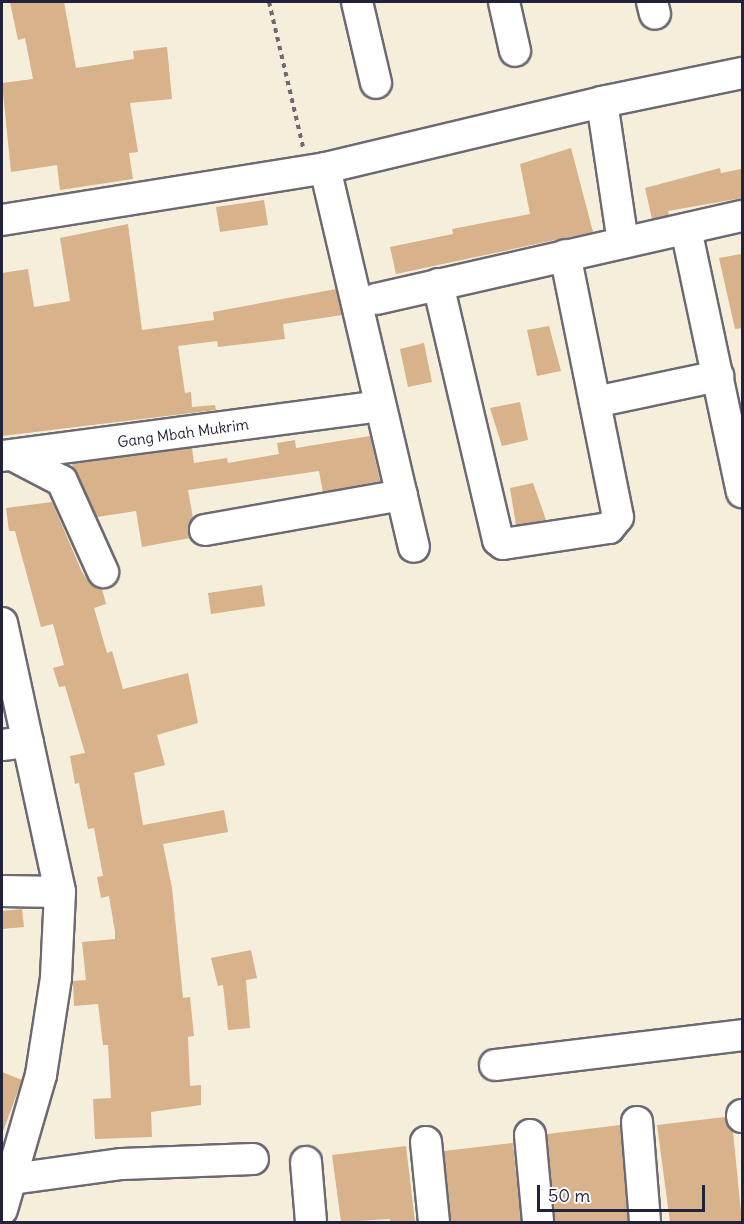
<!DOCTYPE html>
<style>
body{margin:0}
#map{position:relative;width:744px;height:1224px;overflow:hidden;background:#f5eedb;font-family:Delius,sans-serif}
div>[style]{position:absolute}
.building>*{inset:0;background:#d7b28b}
.path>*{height:4px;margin-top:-2px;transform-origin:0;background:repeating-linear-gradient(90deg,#6c6973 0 4.5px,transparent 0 9px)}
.roads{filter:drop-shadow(2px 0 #6c6973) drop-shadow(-2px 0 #6c6973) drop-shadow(0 2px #6c6973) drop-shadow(0 -2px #6c6973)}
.minor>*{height:30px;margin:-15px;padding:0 15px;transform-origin:15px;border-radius:15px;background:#fff}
span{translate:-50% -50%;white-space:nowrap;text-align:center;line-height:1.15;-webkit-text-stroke:6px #fff;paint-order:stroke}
.street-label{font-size:15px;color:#22223b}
.frame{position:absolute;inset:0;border:3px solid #22223b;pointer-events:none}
.scale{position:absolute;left:537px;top:1185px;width:168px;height:27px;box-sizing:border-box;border:3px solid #22223b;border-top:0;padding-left:8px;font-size:18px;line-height:21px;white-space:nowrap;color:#22223b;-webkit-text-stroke:4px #fff;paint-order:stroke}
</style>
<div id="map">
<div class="building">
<i style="clip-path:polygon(10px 2px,64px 2px,76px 68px,134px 59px,133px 51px,167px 47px,172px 99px,130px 103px,138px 152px,129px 153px,133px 179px,60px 190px,57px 165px,11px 172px,2px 83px,33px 79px,25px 38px,18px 40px)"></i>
<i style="clip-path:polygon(571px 148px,593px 232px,396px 274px,390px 247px,453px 234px,452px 229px,530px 214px,520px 164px)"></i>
<i style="clip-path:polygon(720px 168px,721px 173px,741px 169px,742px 198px,668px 211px,669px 215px,652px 219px,645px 188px)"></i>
<i style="clip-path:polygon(264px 200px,268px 225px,220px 232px,216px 207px)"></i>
<i style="clip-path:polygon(128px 224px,142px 330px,214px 320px,213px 312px,336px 289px,342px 315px,283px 324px,285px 339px,218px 347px,217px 341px,178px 346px,185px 393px,191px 392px,192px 407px,215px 405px,216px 410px,2px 436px,2px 273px,28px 269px,34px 307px,70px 301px,60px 238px)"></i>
<i style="clip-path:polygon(741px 254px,742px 328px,735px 329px,719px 258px)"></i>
<i style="clip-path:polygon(549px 326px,561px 371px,537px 376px,527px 330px)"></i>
<i style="clip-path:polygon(424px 343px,432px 382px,408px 387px,400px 349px)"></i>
<i style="clip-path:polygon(520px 402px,528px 440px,502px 446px,490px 408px)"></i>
<i style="clip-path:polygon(370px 436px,380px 481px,323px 492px,319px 471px,188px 490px,193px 518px,189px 525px,190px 538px,142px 547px,136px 511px,97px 517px,72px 464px,192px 448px,194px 463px,227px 458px,228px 463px,279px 454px,277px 443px,295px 440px,296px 448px)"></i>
<i style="clip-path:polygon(533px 483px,546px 520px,516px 525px,510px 488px)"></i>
<i style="clip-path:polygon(52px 502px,82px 572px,92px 586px,102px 589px,106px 604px,94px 608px,107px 653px,112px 651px,123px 689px,188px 673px,198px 723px,157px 735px,165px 765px,134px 773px,143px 825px,224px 810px,228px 832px,163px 844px,172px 888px,183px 998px,190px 997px,194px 1036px,188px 1037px,190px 1086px,201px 1085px,201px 1105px,151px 1112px,152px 1137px,95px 1139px,93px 1099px,111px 1098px,108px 1045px,103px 1045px,98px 1004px,74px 1006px,73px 981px,86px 980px,82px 942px,115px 939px,115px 932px,109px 896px,101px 898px,97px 877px,103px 876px,94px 828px,88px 829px,79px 783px,75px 784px,70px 756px,85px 753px,65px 686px,59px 687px,53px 668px,64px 665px,53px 624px,41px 627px,15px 531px,9px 531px,6px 508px)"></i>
<i style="clip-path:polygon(262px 585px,265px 606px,211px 614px,208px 593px)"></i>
<i style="clip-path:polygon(22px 909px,24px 927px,2px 929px,2px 911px)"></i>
<i style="clip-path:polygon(251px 950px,257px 978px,246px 980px,250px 1028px,228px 1030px,223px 985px,218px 986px,211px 958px)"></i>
<i style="clip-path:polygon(2px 1072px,22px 1080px,2px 1134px)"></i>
<i style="clip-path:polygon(725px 1117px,733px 1132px,742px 1222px,670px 1222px,657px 1125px)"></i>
<i style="clip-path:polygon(620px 1125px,628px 1222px,555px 1222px,547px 1134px)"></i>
<i style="clip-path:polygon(513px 1143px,521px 1222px,451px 1222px,444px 1151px)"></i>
<i style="clip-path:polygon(406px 1146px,415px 1222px,390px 1222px,390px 1219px,341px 1222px,332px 1155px)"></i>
</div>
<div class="path">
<i style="left:269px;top:2px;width:149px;rotate:76.8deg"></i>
</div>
<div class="roads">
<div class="minor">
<i style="left:357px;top:2px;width:83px;rotate:76.8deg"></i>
<i style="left:504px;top:2px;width:50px;rotate:77.3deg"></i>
<i style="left:652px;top:2px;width:12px;rotate:76deg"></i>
<i style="left:602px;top:102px;width:142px;rotate:81.5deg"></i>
<i style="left:325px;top:168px;width:389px;rotate:76.8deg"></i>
<i style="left:2px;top:220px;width:327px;rotate:-9.1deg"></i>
<i style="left:325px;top:168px;width:285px;rotate:-13.4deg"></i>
<i style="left:602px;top:102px;width:143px;rotate:-11.7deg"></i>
<i style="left:686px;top:229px;width:269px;rotate:78deg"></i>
<i style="left:438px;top:284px;width:263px;rotate:76.8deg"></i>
<i style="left:498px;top:540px;width:6px;rotate:39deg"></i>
<i style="left:503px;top:544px;width:107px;rotate:-8.6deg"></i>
<i style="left:609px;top:528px;width:14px;rotate:-51deg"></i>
<i style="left:618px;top:517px;width:267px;rotate:-101.4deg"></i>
<i style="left:376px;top:299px;width:375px;rotate:-12.8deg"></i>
<i style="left:595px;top:402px;width:126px;rotate:-11.9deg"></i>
<i style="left:2px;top:456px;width:366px;rotate:-7.5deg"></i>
<i style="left:14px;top:456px;width:54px;rotate:27.5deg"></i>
<i style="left:62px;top:481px;width:100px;rotate:65.7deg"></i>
<i style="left:205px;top:530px;width:200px;rotate:-10.1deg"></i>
<i style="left:2px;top:623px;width:275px;rotate:77.8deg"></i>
<i style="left:60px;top:892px;width:86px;rotate:92.7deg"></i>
<i style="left:56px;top:978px;width:98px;rotate:98.8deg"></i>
<i style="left:41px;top:1075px;width:140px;rotate:106.2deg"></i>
<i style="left:2px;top:745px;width:26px;rotate:-7deg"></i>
<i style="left:2px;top:891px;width:58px;rotate:1deg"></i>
<i style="left:495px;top:1065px;width:249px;rotate:-6.9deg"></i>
<i style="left:742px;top:1115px;width:2px;rotate:90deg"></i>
<i style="left:637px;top:1122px;width:100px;rotate:85.4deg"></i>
<i style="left:530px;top:1135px;width:87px;rotate:84.7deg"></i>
<i style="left:426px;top:1142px;width:80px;rotate:84.3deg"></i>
<i style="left:306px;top:1162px;width:60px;rotate:85.2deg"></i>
<i style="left:12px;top:1179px;width:111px;rotate:-7.8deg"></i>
<i style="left:122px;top:1164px;width:131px;rotate:-2.2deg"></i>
</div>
</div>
<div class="street-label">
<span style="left:183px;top:433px;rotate:-8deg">Gang Mbah Mukrim</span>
</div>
<div class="frame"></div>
<div class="scale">50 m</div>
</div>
